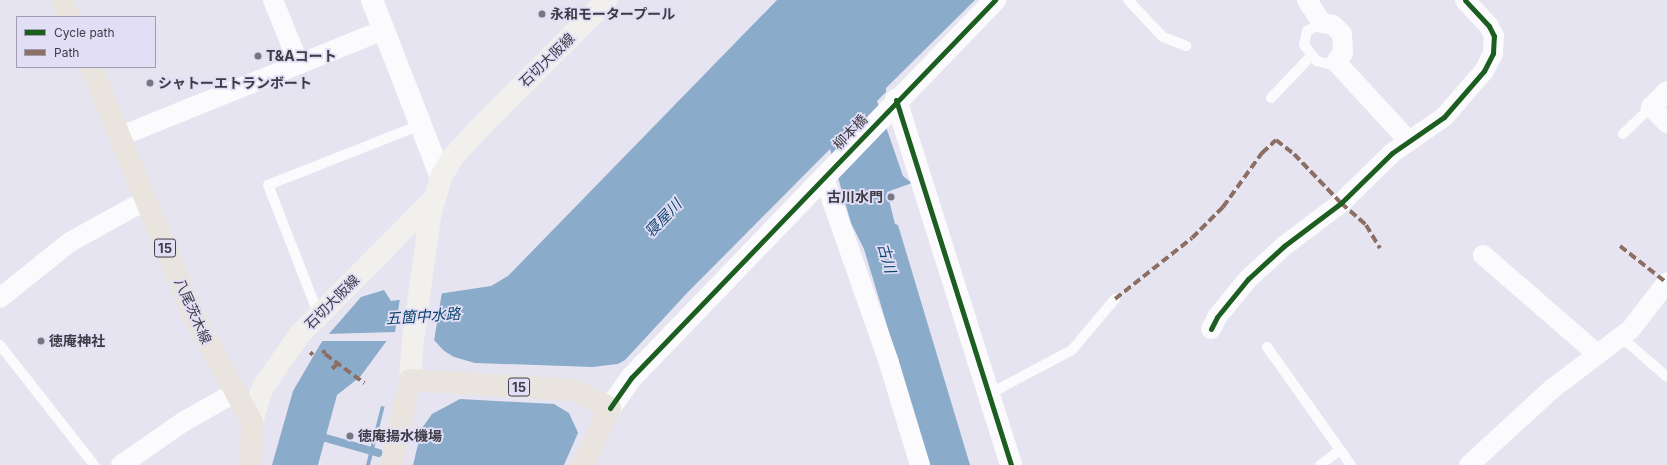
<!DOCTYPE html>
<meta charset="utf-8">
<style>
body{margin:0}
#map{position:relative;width:1667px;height:465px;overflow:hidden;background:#e6e4f0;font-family:Inter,"Noto Sans JP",sans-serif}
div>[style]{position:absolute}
.water>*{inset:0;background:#8babca}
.pier>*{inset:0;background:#e6e4f0}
.stream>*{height:8px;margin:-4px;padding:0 4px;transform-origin:4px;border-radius:4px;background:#8babca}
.service>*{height:10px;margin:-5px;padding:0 5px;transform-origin:5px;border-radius:5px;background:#fbfbfd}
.minor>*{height:20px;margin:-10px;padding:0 10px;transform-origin:10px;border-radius:10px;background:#fbfbfd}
.tertiary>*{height:22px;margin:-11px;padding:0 11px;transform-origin:11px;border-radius:11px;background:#fbfbfd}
.secondary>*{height:22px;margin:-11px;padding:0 11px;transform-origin:11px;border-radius:11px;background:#f2f0ed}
.primary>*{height:22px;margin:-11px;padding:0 11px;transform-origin:11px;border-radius:11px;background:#e9e5de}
.quiet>*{height:4px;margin-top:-2px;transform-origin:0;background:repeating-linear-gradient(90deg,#8d6e63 0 8px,transparent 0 12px)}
.cycleway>*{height:5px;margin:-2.5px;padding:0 2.5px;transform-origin:2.5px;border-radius:2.5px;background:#1b5e20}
.dots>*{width:11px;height:11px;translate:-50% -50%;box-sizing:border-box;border:2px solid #e2def6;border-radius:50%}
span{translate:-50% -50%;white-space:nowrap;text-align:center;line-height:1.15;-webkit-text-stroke:3.5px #e2def6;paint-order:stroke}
.shield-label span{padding:1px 3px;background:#e2def6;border:1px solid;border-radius:3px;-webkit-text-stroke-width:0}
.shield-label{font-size:13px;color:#3d3c45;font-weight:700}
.poi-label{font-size:14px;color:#3d3c45;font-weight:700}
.left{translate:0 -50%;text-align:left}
.right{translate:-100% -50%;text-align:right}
.street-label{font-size:14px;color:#3d3c45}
.water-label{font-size:15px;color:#0e456d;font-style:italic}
.legend{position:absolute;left:16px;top:16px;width:140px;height:52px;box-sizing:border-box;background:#e2def6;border:1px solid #a09daf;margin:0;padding:5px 7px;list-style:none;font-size:12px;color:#3d3c45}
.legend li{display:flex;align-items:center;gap:8px;height:20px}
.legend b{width:20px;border:1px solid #a09daf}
</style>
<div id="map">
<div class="water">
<i style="clip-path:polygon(777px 0,975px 0,886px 88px,886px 92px,877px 101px,903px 176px,912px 183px,887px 192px,895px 224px,898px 225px,970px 465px,929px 465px,864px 249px,851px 223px,830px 149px,688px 292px,625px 360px,618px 364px,578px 433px,564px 465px,366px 465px,381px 406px,432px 414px,445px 352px,434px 340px,388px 339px,360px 377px,337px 395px,318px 465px,272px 465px,293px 391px,321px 343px,361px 297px,384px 290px,391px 301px,398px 300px,491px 286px,508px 276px)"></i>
</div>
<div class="pier">
<i style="clip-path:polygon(442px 292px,434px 341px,321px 341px,292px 390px,285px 411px,291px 390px,319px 342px,327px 334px,395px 332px,400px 298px)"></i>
<i style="clip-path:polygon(441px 349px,454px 357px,475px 363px,593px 367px,625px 363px,619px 365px,579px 435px,569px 413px,554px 404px,460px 399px,432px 414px,422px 428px,413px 465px,370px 465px,385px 405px,431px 412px,443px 352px)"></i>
</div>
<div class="stream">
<i style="left:315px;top:435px;width:66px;rotate:15.7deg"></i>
</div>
<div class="service">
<i style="left:1128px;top:0;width:51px;rotate:46.6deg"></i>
<i style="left:1163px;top:37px;width:25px;rotate:21deg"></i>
<i style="left:1322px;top:23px;width:17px;rotate:152deg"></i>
<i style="left:1307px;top:31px;width:14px;rotate:102deg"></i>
<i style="left:1304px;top:45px;width:21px;rotate:51deg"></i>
<i style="left:1317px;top:61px;width:12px;rotate:14deg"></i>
<i style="left:1329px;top:64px;width:7px;rotate:-16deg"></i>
<i style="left:1271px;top:98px;width:58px;rotate:-46.4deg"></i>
<i style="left:1623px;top:134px;width:39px;rotate:-44deg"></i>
<i style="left:318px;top:313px;width:137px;rotate:-111.3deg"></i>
<i style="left:268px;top:185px;width:163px;rotate:-21.5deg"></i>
<i style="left:1621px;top:337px;width:61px;rotate:41deg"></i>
<i style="left:0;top:345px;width:152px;rotate:51.9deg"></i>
<i style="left:1267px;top:347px;width:145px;rotate:54.6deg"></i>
<i style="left:989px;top:394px;width:94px;rotate:-27.9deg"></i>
<i style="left:1072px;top:350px;width:67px;rotate:-49.9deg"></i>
<i style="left:1320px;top:465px;width:25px;rotate:-37deg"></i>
</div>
<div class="minor">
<i style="left:273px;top:0;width:69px;rotate:67.9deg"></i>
<i style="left:1307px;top:0;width:27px;rotate:57deg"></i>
<i style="left:1322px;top:23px;width:11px;rotate:10deg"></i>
<i style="left:1333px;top:25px;width:13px;rotate:45deg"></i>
<i style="left:1342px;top:34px;width:19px;rotate:87deg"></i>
<i style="left:1343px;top:53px;width:11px;rotate:128deg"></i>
<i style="left:1336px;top:62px;width:108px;rotate:47.3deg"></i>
<i style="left:1667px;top:91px;width:23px;rotate:135deg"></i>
<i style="left:1651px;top:107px;width:23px;rotate:45deg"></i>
<i style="left:121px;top:136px;width:283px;rotate:-22deg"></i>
<i style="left:824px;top:178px;width:196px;rotate:70.6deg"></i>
<i style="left:889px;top:363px;width:107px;rotate:73.1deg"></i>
<i style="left:1483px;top:255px;width:150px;rotate:40.9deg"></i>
<i style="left:0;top:298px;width:90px;rotate:-38.7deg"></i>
<i style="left:70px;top:242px;width:87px;rotate:-28.9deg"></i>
<i style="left:1211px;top:329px;width:13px;rotate:-63deg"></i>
<i style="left:1217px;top:317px;width:49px;rotate:-50.8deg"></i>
<i style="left:1248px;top:279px;width:49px;rotate:-42.5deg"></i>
<i style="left:1284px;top:246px;width:71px;rotate:-37deg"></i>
<i style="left:1341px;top:203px;width:71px;rotate:-44.4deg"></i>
<i style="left:1392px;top:153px;width:63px;rotate:-34.7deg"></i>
<i style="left:1444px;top:117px;width:61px;rotate:-49deg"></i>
<i style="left:1484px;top:71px;width:20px;rotate:-63deg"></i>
<i style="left:1493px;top:53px;width:17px;rotate:-87deg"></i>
<i style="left:1494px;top:36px;width:11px;rotate:-117deg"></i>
<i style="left:1489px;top:26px;width:35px;rotate:-133deg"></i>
<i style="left:121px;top:465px;width:75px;rotate:-34.7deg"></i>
<i style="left:183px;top:422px;width:59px;rotate:-29.6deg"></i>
<i style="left:1469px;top:465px;width:113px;rotate:-42.5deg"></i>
<i style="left:1552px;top:389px;width:99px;rotate:-37.2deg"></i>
<i style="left:1631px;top:329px;width:59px;rotate:-52.5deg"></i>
</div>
<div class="tertiary">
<i style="left:372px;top:0;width:190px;rotate:68.7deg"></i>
<i style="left:896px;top:100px;width:383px;rotate:72.5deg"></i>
<i style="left:610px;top:408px;width:37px;rotate:-55deg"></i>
<i style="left:631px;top:378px;width:525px;rotate:-46.08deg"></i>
</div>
<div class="secondary">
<i style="left:410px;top:380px;width:41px;rotate:-85.8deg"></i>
<i style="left:413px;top:339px;width:123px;rotate:-82.1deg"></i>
<i style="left:430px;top:217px;width:41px;rotate:-74.6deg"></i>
<i style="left:441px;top:177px;width:23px;rotate:-59deg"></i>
<i style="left:453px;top:157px;width:25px;rotate:-48deg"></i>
<i style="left:470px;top:138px;width:194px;rotate:-45.2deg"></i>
<i style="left:252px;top:422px;width:37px;rotate:-73deg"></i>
<i style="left:263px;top:387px;width:65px;rotate:-55.1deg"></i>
<i style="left:300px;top:334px;width:190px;rotate:-45.2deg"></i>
</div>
<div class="primary">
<i style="left:62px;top:0;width:18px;rotate:68deg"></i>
<i style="left:91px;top:67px;width:268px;rotate:67.6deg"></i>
<i style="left:193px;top:315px;width:122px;rotate:61.1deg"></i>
<i style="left:252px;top:422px;width:43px;rotate:91.3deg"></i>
<i style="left:391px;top:465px;width:87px;rotate:-77.4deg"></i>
<i style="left:410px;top:380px;width:164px;rotate:3.5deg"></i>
<i style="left:574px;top:390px;width:32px;rotate:26deg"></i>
<i style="left:603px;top:404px;width:8px;rotate:30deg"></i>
<i style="left:610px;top:408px;width:63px;rotate:115.3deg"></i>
</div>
<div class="quiet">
<i style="left:1620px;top:246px;width:60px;rotate:38.2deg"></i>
<i style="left:1115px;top:299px;width:98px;rotate:-38.4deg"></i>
<i style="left:1192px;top:238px;width:44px;rotate:-45deg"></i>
<i style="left:1223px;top:207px;width:67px;rotate:-54.2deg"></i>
<i style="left:1262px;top:153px;width:19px;rotate:-43deg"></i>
<i style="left:1276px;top:140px;width:23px;rotate:38deg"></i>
<i style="left:1294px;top:154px;width:68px;rotate:46.2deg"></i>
<i style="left:1341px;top:203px;width:33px;rotate:41deg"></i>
<i style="left:1366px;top:225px;width:27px;rotate:59deg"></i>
<i style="left:323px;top:350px;width:4px;rotate:63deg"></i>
<i style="left:325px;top:354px;width:49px;rotate:36.6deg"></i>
<i style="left:310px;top:352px;width:4px;rotate:45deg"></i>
<i style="left:332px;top:369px;width:8px;rotate:-45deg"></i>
</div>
<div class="cycleway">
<i style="left:896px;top:100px;width:383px;rotate:72.5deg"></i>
<i style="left:1211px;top:329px;width:13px;rotate:-63deg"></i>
<i style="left:1217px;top:317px;width:49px;rotate:-50.8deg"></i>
<i style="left:1248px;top:279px;width:49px;rotate:-42.5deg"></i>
<i style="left:1284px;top:246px;width:71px;rotate:-37deg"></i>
<i style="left:1341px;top:203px;width:71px;rotate:-44.4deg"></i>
<i style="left:1392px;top:153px;width:63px;rotate:-34.7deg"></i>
<i style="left:1444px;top:117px;width:61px;rotate:-49deg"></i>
<i style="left:1484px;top:71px;width:20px;rotate:-63deg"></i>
<i style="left:1493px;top:53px;width:17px;rotate:-87deg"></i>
<i style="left:1494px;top:36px;width:11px;rotate:-117deg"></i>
<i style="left:1489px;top:26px;width:35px;rotate:-133deg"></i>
<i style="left:610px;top:408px;width:37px;rotate:-55deg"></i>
<i style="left:631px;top:378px;width:525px;rotate:-46.08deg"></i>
</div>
<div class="dots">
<i style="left:542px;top:14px;background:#787781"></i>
<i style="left:258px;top:56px;background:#787781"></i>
<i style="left:150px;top:83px;background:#787781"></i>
<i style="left:891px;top:197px;background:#787781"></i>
<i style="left:41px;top:341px;background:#787781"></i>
<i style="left:350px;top:436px;background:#787781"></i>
</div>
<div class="shield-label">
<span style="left:165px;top:248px">15</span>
<span style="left:519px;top:387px">15</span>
</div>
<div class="poi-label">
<span class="left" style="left:550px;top:14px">永和モータープール</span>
<span class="left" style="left:266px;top:56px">T&amp;Aコート</span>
<span class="left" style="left:158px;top:83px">シャトーエトランボート</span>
<span class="right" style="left:883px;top:197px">古川水門</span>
<span class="left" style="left:49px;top:341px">徳庵神社</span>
<span class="left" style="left:358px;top:436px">徳庵揚水機場</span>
</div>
<div class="street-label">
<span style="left:547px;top:60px;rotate:-44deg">石切大阪線</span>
<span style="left:850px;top:132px;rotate:-46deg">柳本橋</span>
<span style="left:332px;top:302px;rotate:-45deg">石切大阪線</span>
<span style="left:193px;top:311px;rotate:66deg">八尾茨木線</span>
</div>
<div class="water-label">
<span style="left:663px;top:218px;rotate:-46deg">寝屋川</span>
<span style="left:887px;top:258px;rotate:74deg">古川</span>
<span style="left:423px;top:316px;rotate:-4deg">五箇中水路</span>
</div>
<ul class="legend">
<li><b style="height:5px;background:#1b5e20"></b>Cycle path</li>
<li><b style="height:5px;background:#8d6e63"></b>Path</li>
</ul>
</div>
